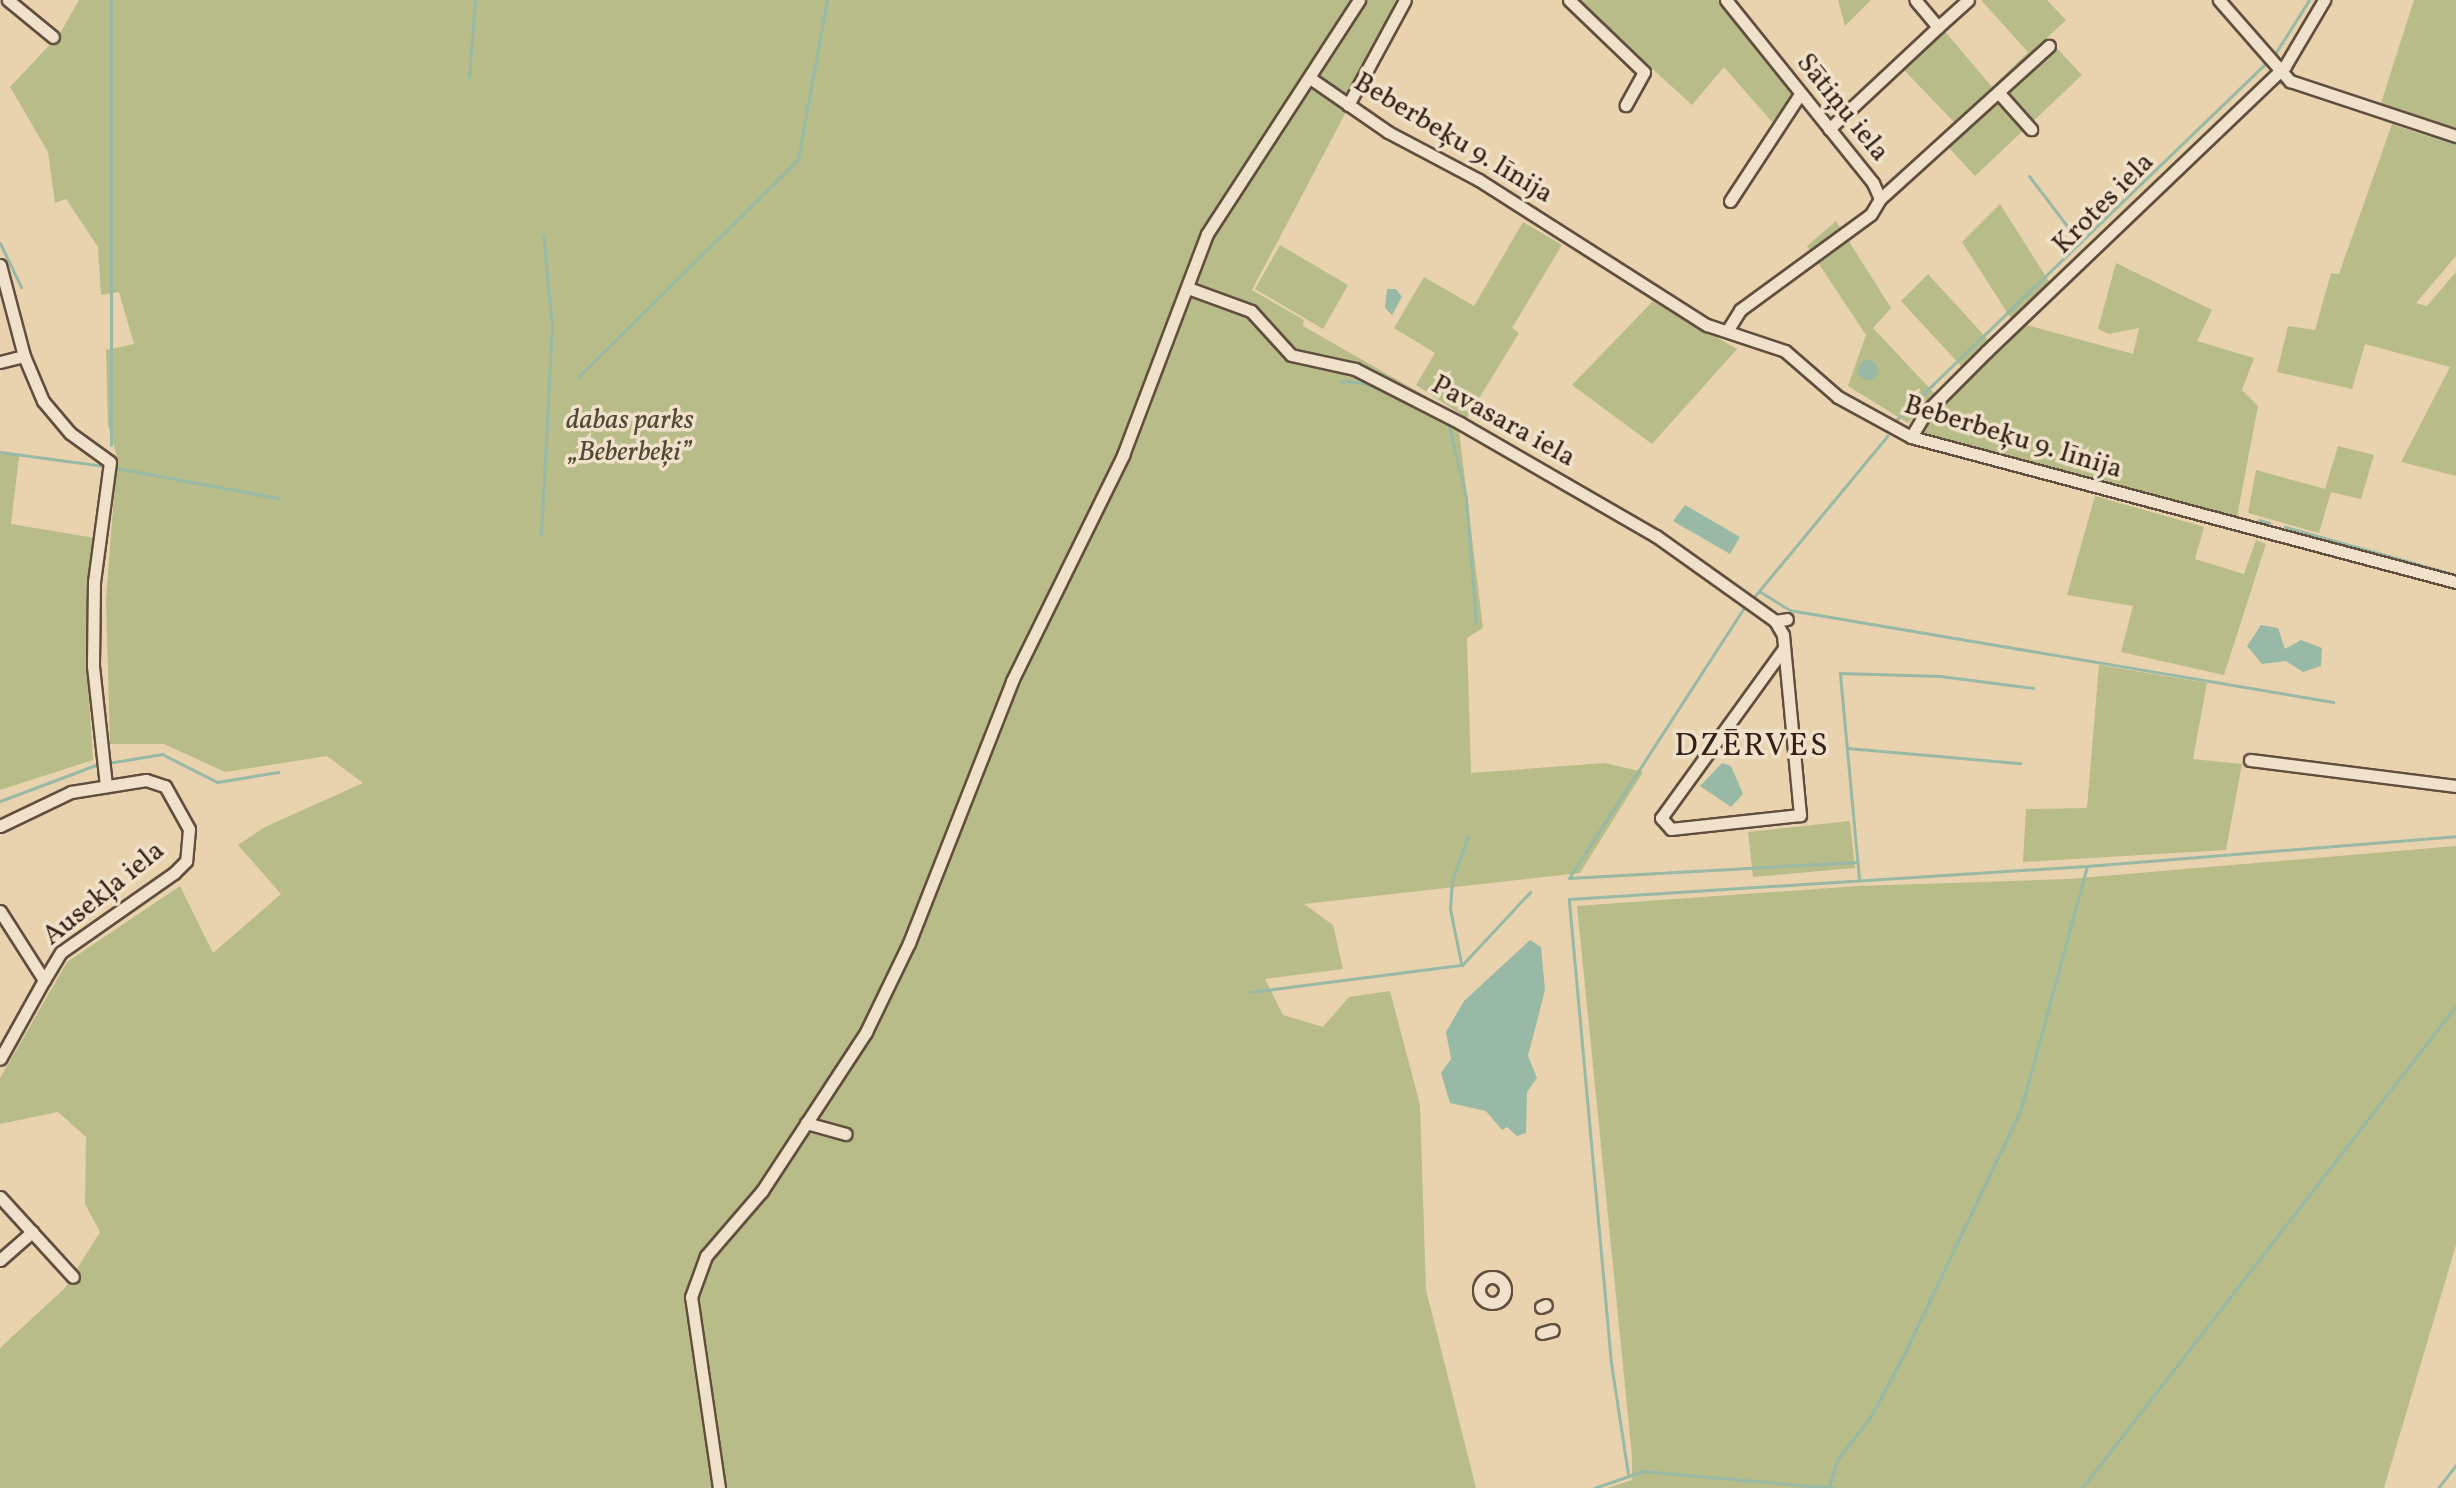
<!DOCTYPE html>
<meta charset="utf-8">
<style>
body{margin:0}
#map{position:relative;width:2456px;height:1488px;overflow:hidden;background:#e8d3ae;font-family:Vollkorn,serif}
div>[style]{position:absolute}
.green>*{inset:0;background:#b8bc89}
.water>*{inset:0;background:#98b9a5}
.round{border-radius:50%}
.stream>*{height:3px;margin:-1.5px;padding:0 1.5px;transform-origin:1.5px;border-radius:1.5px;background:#98b9a5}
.roads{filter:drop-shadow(2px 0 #614e3e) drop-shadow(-2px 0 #614e3e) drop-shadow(0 2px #614e3e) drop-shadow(0 -2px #614e3e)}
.minor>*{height:11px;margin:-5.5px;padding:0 5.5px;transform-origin:5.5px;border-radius:5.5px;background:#f0e2ca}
.minor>.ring{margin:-5.5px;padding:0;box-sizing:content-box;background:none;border:11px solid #f0e2ca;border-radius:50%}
span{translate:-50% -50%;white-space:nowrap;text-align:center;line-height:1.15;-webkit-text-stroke:7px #f0e2ca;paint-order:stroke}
.street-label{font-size:28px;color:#342118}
.park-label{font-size:28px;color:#554834;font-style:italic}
.quarter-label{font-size:32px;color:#342118;letter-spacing:2px}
</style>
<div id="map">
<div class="green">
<i style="clip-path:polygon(79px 0,1405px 0,1252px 290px,1304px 320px,1303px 326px,1457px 414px,1483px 628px,1467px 638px,1471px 773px,1605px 763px,1643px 772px,1580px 873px,1304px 904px,1333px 925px,1343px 969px,1265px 979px,1283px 1015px,1323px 1027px,1349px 997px,1390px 991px,1420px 1105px,1426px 1290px,1476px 1488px,0 1488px,0 1348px,65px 1288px,100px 1232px,85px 1204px,86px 1137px,58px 1112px,0 1124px,0 1078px,67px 962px,180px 886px,213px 953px,281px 894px,238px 845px,265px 827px,363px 783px,327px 756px,225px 772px,164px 744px,110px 744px,106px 599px,117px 457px,108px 425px,106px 350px,134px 344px,119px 292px,101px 295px,98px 247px,66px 199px,55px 203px,48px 152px,10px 87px,59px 35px)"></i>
<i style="clip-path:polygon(1577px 0,1720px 0,1793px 95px,1772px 122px,1724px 67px,1692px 105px)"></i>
<i style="clip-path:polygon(1838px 0,1871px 0,1845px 26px)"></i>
<i style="clip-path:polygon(1981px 0,2047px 0,2066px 20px,2047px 38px,2082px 75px,1975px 176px,1938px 136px,1954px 122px,1902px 68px,1943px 29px,1992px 87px,2028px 52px)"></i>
<i style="clip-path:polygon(2414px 0,2456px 0,2456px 132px,2381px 103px)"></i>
<i style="clip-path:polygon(2392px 124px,2456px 146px,2456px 256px,2416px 303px,2427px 306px,2456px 272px,2456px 476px,2401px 462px,2450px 367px,2365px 344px,2352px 389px,2277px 372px,2288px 326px,2315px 330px,2331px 273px,2339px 274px)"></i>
<i style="clip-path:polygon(2000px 204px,2050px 283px,2012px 320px,1962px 242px)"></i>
<i style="clip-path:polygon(1836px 221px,1891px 308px,1873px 328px,1936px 395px,1908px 423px,1848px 386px,1866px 335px,1807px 246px)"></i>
<i style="clip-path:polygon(1523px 222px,1562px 245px,1512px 328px,1519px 333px,1467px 418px,1416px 385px,1435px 353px,1394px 328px,1424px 277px,1474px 306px)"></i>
<i style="clip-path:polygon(1280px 245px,1348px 285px,1323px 329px,1255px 289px)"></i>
<i style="clip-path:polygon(2116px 263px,2212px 310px,2197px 341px,2254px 358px,2242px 390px,2258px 406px,2237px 517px,1920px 432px,1926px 420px,2023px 324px,2133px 354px,2139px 328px,2109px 334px,2098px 329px)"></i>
<i style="clip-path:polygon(1928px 274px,1990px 342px,1963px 368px,1901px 301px)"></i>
<i style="clip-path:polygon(1653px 301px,1737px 349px,1652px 444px,1572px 385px)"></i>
<i style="clip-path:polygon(2338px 446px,2374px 455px,2361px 499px,2331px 492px,2319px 533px,2248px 513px,2256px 470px,2325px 489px)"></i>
<i style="clip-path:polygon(0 453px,19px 456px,11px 524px,95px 538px,87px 666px,93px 760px,0 790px)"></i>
<i style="clip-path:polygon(2095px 496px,2204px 527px,2195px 559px,2244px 574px,2256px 540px,2266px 544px,2224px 675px,2121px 652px,2133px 606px,2067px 595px)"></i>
<i style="clip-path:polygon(2099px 665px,2207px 683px,2193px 759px,2242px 764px,2226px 850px,2023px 862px,2026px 809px,2087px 808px)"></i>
<i style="clip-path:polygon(1850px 821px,1855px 868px,1753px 877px,1748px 832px)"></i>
<i style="clip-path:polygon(2456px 846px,2456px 1245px,2384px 1488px,1607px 1488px,1632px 1480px,1632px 1456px,1577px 906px,1859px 886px,2068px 879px)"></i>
</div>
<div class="water">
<i style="clip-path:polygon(1387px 289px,1396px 289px,1402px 297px,1392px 315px,1385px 308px)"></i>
<i class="round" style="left:1858px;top:360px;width:20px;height:20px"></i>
<i style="clip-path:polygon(1685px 505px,1740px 537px,1730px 554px,1673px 521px)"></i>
<i style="clip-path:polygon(2261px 625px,2278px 628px,2285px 649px,2301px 640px,2322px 648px,2321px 666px,2303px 672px,2286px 661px,2262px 664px,2247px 646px)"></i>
<i style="clip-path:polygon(1722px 763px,1731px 766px,1743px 794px,1731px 807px,1700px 786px)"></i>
<i style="clip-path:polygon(1530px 940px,1541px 947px,1545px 990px,1528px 1056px,1537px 1078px,1527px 1092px,1526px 1133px,1517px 1136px,1507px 1127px,1502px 1130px,1486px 1111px,1450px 1103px,1441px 1073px,1451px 1059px,1446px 1032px,1464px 1001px)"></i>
</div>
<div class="stream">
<i style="left:2273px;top:57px;width:67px;rotate:-57.7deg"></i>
<i style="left:469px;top:77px;width:77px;rotate:-85.5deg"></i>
<i style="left:2276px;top:81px;width:108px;rotate:18.9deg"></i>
<i style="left:2395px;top:122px;width:65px;rotate:19.8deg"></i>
<i style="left:2029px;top:176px;width:84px;rotate:52.7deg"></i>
<i style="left:0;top:243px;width:49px;rotate:64.5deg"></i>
<i style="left:578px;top:377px;width:310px;rotate:-44.7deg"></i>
<i style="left:798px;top:159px;width:162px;rotate:-79.7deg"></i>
<i style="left:1341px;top:381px;width:23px;rotate:5deg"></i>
<i style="left:1364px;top:383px;width:69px;rotate:24.7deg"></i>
<i style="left:1897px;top:419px;width:510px;rotate:-43.97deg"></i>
<i style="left:1448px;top:422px;width:77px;rotate:76.5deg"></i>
<i style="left:1466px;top:497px;width:126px;rotate:85.5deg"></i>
<i style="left:111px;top:445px;width:445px;rotate:-90deg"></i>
<i style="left:0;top:452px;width:105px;rotate:7.7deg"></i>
<i style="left:116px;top:468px;width:165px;rotate:10.5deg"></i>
<i style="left:2259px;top:520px;width:11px;rotate:15deg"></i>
<i style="left:2285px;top:527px;width:178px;rotate:15.7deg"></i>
<i style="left:541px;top:535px;width:210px;rotate:-87deg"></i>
<i style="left:552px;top:325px;width:90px;rotate:-95.7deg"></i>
<i style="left:1759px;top:591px;width:36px;rotate:32deg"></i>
<i style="left:1789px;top:610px;width:552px;rotate:9.6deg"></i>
<i style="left:1754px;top:597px;width:209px;rotate:-50.4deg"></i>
<i style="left:1847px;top:748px;width:174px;rotate:5deg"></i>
<i style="left:108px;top:763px;width:55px;rotate:-9.5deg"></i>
<i style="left:162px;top:754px;width:62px;rotate:27deg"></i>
<i style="left:217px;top:782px;width:62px;rotate:-9.3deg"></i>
<i style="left:0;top:801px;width:103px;rotate:-20.6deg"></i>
<i style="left:2087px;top:866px;width:370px;rotate:-4.6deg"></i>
<i style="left:1569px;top:878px;width:324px;rotate:-57.1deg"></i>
<i style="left:1569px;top:878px;width:288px;rotate:-3.2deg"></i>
<i style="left:1859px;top:879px;width:207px;rotate:-95.3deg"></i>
<i style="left:1840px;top:673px;width:100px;rotate:1.7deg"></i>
<i style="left:1940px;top:676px;width:94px;rotate:7.4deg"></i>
<i style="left:1461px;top:963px;width:55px;rotate:-101.5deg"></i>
<i style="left:1450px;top:909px;width:28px;rotate:-86deg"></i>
<i style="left:1452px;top:881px;width:49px;rotate:-70.8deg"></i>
<i style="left:1250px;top:992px;width:214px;rotate:-7.3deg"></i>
<i style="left:1462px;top:965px;width:100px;rotate:-47deg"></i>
<i style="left:1628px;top:1474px;width:112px;rotate:-98.7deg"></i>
<i style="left:1611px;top:1363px;width:466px;rotate:-95.2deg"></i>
<i style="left:1569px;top:899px;width:519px;rotate:-3.65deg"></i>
<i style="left:2087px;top:866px;width:252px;rotate:105.2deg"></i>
<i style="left:2021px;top:1109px;width:272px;rotate:115.5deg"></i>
<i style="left:1904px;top:1354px;width:70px;rotate:118deg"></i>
<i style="left:1871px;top:1416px;width:56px;rotate:127.7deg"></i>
<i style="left:1837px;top:1460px;width:27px;rotate:107deg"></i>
<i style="left:1594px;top:1488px;width:52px;rotate:-19.1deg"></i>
<i style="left:1643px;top:1471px;width:193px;rotate:5.1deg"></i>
<i style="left:2082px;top:1488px;width:609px;rotate:-52.21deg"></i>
<i style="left:2438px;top:1488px;width:29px;rotate:-52deg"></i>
</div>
<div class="roads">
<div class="minor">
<i style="left:8px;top:0;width:58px;rotate:39.4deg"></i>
<i style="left:1569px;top:0;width:104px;rotate:43.8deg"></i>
<i style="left:1644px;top:72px;width:38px;rotate:119deg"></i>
<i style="left:1726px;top:0;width:235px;rotate:51.2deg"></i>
<i style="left:1873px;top:183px;width:17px;rotate:66deg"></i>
<i style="left:2219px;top:0;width:108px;rotate:48.8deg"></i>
<i style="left:2290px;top:81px;width:175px;rotate:18.3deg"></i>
<i style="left:1938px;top:27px;width:40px;rotate:-42deg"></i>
<i style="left:1310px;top:78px;width:95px;rotate:34.7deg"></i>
<i style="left:1388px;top:132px;width:103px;rotate:27.8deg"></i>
<i style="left:1479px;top:180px;width:270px;rotate:32.5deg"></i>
<i style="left:1707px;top:325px;width:82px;rotate:18.4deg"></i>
<i style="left:1785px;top:351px;width:70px;rotate:41deg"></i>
<i style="left:1838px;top:397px;width:83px;rotate:28.7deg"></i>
<i style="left:1911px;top:437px;width:564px;rotate:14.9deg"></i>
<i style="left:1998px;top:92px;width:50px;rotate:48.3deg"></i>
<i style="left:1348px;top:105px;width:119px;rotate:-61.5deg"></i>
<i style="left:1829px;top:129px;width:149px;rotate:-43.1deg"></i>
<i style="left:1938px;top:27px;width:35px;rotate:-130deg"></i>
<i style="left:1730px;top:201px;width:128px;rotate:-56.8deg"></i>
<i style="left:0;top:265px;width:94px;rotate:75.2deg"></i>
<i style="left:24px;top:356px;width:49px;rotate:67.1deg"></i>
<i style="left:43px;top:401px;width:42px;rotate:49.8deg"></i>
<i style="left:70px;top:433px;width:49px;rotate:35.9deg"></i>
<i style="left:110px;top:462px;width:121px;rotate:97.6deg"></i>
<i style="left:94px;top:582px;width:84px;rotate:90.7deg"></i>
<i style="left:93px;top:666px;width:121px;rotate:83.8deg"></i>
<i style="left:1188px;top:288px;width:67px;rotate:20.1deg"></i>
<i style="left:1251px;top:311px;width:59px;rotate:47.7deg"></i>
<i style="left:1291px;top:355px;width:66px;rotate:12.3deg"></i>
<i style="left:1355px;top:369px;width:118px;rotate:27.2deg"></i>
<i style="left:1460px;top:423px;width:226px;rotate:30deg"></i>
<i style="left:1656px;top:536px;width:146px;rotate:35.5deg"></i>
<i style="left:1775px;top:621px;width:12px;rotate:-9deg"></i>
<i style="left:1727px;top:331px;width:25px;rotate:-58deg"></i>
<i style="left:1740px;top:310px;width:162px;rotate:-36.2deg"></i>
<i style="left:1871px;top:214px;width:17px;rotate:-59deg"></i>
<i style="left:1880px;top:199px;width:228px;rotate:-42.2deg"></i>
<i style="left:0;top:362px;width:25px;rotate:-14deg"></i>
<i style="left:1911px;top:437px;width:29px;rotate:-59deg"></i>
<i style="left:1926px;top:412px;width:86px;rotate:-45deg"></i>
<i style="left:1987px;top:351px;width:412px;rotate:-43.7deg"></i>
<i style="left:2285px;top:66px;width:77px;rotate:-59.4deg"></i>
<i style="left:1775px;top:621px;width:16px;rotate:60deg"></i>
<i style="left:1783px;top:635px;width:181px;rotate:84.6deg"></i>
<i style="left:1800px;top:815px;width:130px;rotate:173.8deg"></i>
<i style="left:1671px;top:829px;width:15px;rotate:-132deg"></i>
<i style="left:1661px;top:818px;width:210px;rotate:-54.1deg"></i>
<i style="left:2250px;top:760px;width:208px;rotate:7.2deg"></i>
<i style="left:0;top:826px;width:79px;rotate:-25.6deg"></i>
<i style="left:71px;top:792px;width:76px;rotate:-9.1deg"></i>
<i style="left:146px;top:780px;width:20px;rotate:18deg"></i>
<i style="left:165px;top:786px;width:49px;rotate:60.8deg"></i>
<i style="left:189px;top:829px;width:32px;rotate:95deg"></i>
<i style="left:186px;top:861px;width:17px;rotate:135deg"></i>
<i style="left:174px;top:873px;width:138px;rotate:145deg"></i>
<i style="left:61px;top:952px;width:33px;rotate:121deg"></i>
<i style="left:0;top:911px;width:82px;rotate:57.5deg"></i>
<i style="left:44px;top:980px;width:90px;rotate:119.1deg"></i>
<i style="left:806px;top:1123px;width:41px;rotate:15.4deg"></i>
<i style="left:0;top:1197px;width:108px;rotate:47.6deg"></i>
<i style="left:0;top:1260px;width:43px;rotate:-41.2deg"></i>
<i class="ring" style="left:1479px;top:1277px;width:15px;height:15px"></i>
<i style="left:1541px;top:1307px;width:5px;rotate:-22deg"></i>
<i style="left:1542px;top:1333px;width:11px;rotate:-15deg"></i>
<i style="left:719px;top:1488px;width:193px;rotate:-98.3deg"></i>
<i style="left:691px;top:1297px;width:44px;rotate:-69.9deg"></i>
<i style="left:706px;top:1256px;width:86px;rotate:-49.3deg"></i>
<i style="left:762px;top:1191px;width:190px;rotate:-56.8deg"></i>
<i style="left:866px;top:1032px;width:99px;rotate:-64.2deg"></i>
<i style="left:909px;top:943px;width:282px;rotate:-68.5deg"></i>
<i style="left:1012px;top:681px;width:252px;rotate:-63.8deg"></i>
<i style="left:1123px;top:455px;width:236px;rotate:-69.2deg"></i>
<i style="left:1207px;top:234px;width:279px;rotate:-57deg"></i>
</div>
</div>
<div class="street-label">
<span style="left:1842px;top:108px;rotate:51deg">Sātiņu iela</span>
<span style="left:1453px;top:139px;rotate:31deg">Beberbeķu 9. līnija</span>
<span style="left:2104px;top:204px;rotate:-45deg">Krotes iela</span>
<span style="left:1503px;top:422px;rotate:29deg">Pavasara iela</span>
<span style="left:2013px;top:438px;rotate:17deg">Beberbeķu 9. līnija</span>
<span style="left:104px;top:894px;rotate:-39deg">Ausekļa iela</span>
</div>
<div class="park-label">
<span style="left:630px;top:437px">dabas parks<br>„Beberbeķi”</span>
</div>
<div class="quarter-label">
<span style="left:1752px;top:747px">DZĒRVES</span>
</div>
</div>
